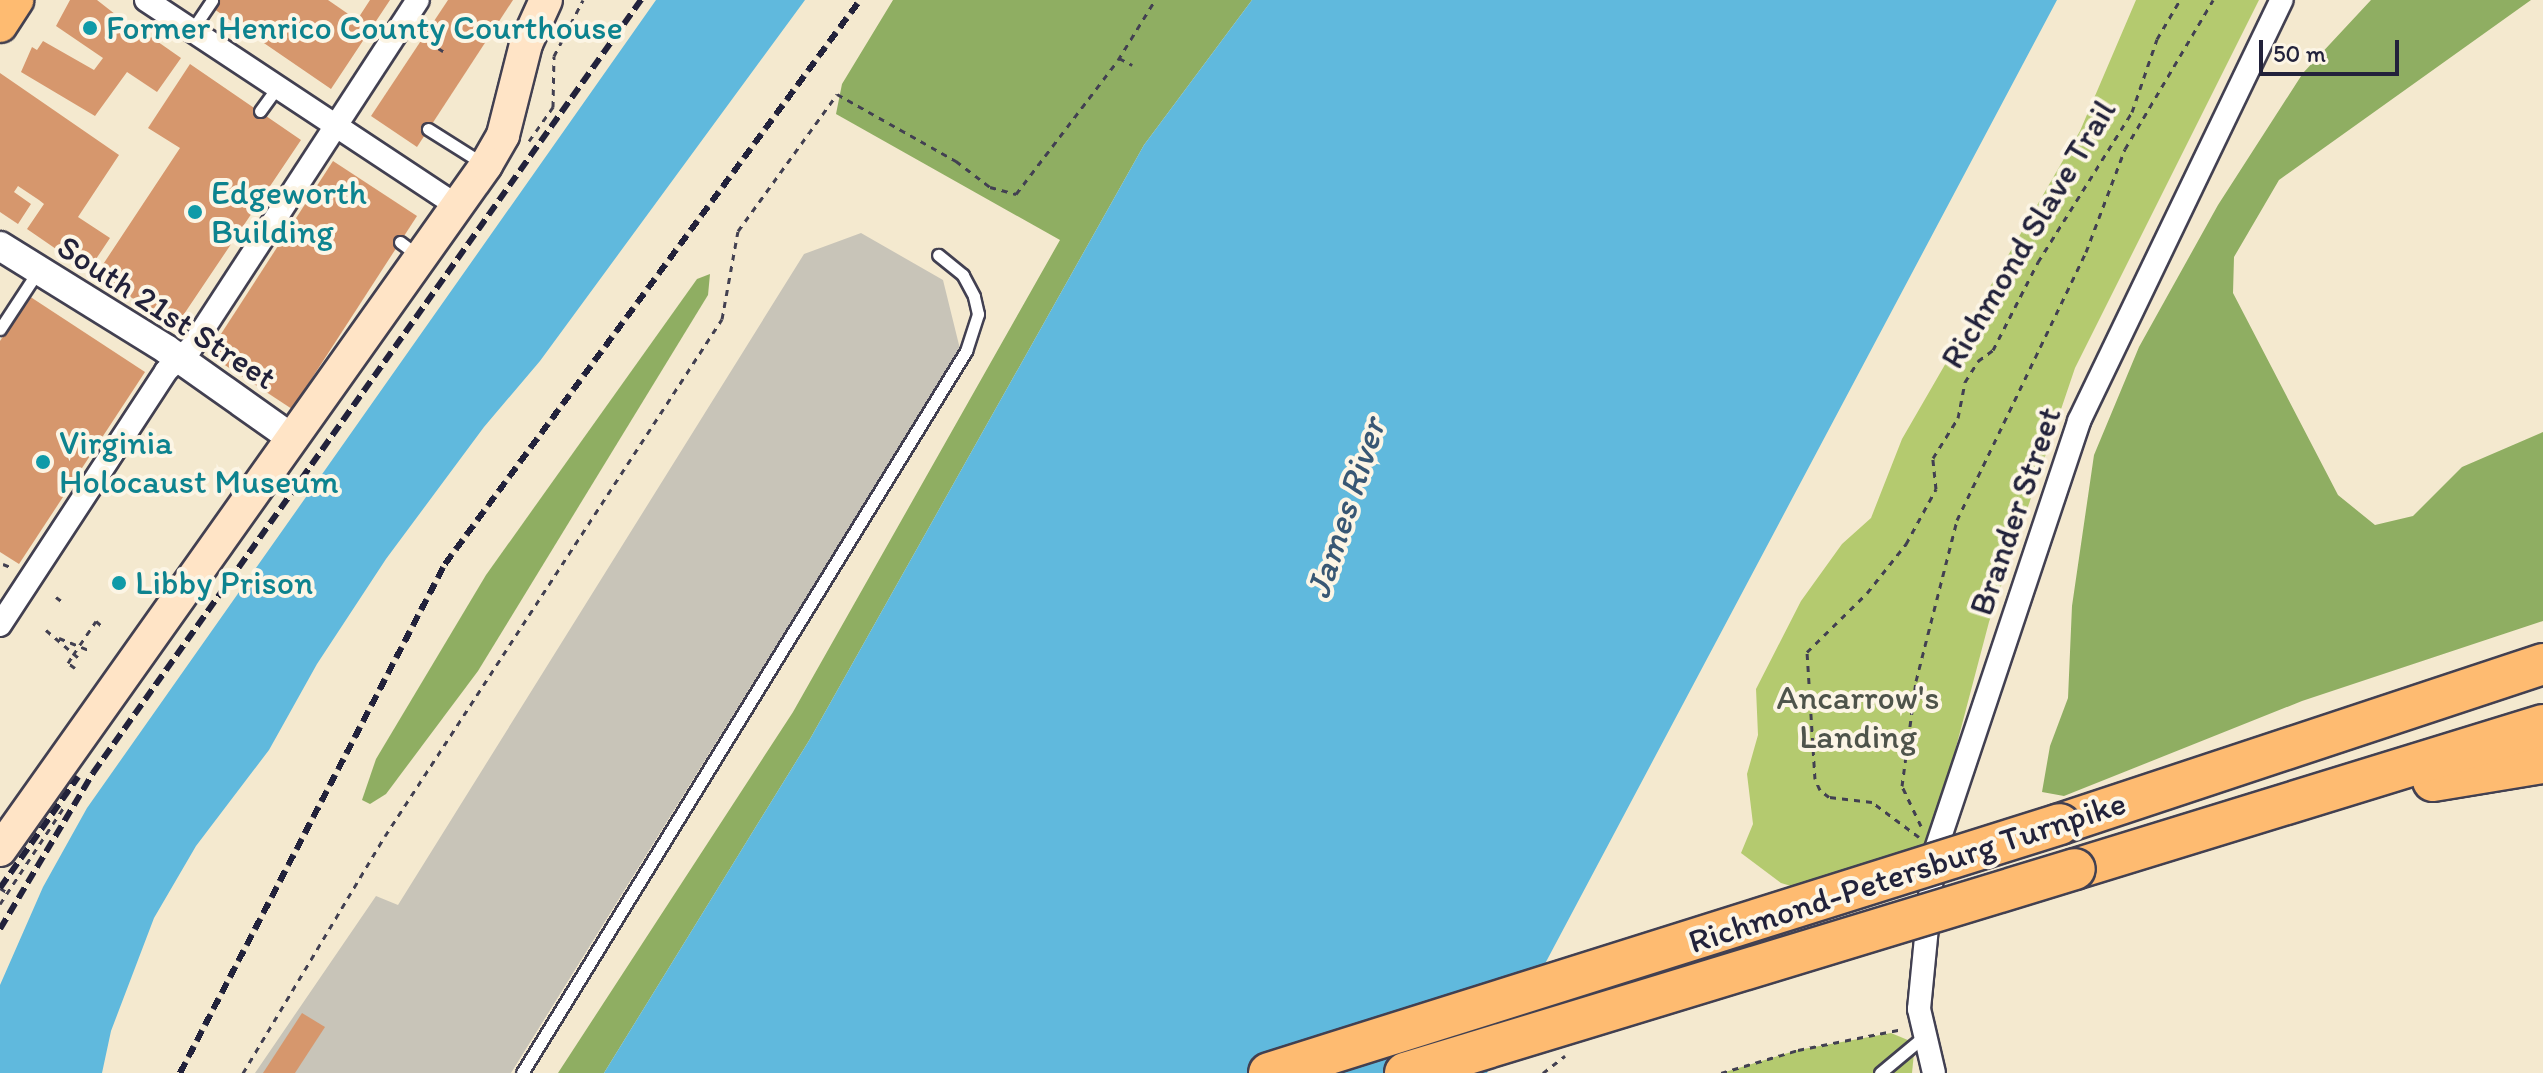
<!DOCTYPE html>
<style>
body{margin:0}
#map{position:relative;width:2543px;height:1073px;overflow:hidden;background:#f4e9cf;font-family:Itim,sans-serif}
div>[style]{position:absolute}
.industrial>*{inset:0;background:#c8c4b8}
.green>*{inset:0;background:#b4ca6f}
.forest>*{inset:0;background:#8fae62}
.water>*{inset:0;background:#60b9dd}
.building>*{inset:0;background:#d6976d}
.path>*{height:3px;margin-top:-1.5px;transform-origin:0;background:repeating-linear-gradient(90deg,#424051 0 6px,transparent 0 12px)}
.roads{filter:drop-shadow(2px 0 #424051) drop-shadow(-2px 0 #424051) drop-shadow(0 2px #424051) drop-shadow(0 -2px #424051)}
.service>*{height:11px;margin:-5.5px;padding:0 5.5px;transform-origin:5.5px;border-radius:5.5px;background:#fff}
.minor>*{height:22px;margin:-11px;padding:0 11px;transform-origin:11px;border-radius:11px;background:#fff}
.tertiary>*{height:28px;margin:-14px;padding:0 14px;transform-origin:14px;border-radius:14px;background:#fff}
.secondary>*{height:32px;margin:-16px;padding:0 16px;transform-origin:16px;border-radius:16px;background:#ffe4c6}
.primary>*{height:34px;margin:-17px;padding:0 17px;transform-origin:17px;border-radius:17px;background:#febb71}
.motorway>*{height:40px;margin:-20px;padding:0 20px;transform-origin:20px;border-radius:20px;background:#febb71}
.rail>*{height:6px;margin-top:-3px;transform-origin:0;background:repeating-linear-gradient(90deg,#22223b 0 12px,transparent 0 18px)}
.bridges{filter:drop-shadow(2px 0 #424051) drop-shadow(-2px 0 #424051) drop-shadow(0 2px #424051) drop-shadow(0 -2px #424051)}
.motorway-bridge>*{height:40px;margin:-20px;padding:0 20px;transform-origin:20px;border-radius:20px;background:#febb71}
.dots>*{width:22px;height:22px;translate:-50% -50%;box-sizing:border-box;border:4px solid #fcf5e5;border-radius:50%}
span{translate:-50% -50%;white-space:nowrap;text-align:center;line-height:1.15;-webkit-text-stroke:8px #fcf5e5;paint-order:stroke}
.culture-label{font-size:34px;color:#0d838f}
.left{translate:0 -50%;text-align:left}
.street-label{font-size:34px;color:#22223b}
.park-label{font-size:34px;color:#4e544b}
.water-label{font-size:36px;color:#385774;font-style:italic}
.scale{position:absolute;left:2259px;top:40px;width:140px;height:36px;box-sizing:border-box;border:4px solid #22223b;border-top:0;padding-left:10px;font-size:24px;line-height:28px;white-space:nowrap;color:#22223b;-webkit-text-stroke:6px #fcf5e5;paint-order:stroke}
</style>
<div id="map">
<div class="industrial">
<i style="clip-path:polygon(861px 233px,943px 280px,960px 349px,511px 1073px,255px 1073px,376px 896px,398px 905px,804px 254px)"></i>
</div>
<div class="green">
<i style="clip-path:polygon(2136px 0,2259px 0,2075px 368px,1989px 622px,1931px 842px,1801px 889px,1781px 883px,1741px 853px,1753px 824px,1747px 774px,1758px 735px,1756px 689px,1801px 601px,1842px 544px,1871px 518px,1902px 439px,2080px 131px)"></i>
<i style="clip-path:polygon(1891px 1033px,1915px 1043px,1912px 1073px,1722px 1073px,1798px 1050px)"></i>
</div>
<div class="forest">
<i style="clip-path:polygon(893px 0,1252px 0,1144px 145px,810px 739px,604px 1073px,558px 1073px,793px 712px,1060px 240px,836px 114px,842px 84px)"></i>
<i style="clip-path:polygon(2371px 0,2531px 0,2279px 180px,2234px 257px,2233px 293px,2338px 495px,2375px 525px,2413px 516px,2462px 467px,2543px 432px,2543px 621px,2302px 701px,2064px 796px,2042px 792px,2050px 746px,2068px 698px,2072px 606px,2094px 455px,2139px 347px,2218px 205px,2303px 73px)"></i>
<i style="clip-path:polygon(710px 274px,708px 295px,478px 671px,386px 794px,370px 804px,362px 800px,376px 759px,486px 575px,697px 279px)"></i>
</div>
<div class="water">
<i style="clip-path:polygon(656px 0,805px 0,540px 361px,484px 427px,386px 559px,317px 664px,269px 750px,196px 846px,154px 918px,111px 1031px,102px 1073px,0 1073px,0 985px,43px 887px,87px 808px)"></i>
<i style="clip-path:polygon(1252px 0,2057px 0,1487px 1073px,604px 1073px,810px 739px,1144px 145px)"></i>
</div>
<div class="building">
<i style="clip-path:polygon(70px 0,97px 0,148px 40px,151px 37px,181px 58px,157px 92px,127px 72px,95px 116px,21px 72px,32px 47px,37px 50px,43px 41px,94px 70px,103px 58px,56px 26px)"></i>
<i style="clip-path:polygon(220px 0,328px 0,357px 20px,370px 0,390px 0,331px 89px,214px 9px)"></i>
<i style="clip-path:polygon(448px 0,513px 0,417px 147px,371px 116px)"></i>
<i style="clip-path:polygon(190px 64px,301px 140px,176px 326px,96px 275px,180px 148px,148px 128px)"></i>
<i style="clip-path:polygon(0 73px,119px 155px,78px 217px,110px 238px,88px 271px,27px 229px,44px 204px,39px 200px,18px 186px,14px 192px,31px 204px,18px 224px,0 212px)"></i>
<i style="clip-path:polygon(333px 161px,417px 216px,292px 409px,208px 354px)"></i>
<i style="clip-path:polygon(29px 296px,145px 372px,19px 564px,0 552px,0 341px)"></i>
<i style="clip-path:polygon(302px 1013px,325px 1027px,295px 1073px,263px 1073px)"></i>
</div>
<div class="path">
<i style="left:418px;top:35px;width:30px;rotate:33deg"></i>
<i style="left:1119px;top:58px;width:15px;rotate:28deg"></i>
<i style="left:529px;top:141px;width:42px;rotate:-54.8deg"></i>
<i style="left:553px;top:107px;width:51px;rotate:-88.9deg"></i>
<i style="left:554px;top:56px;width:63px;rotate:-62.6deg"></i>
<i style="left:3px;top:564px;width:11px;rotate:22deg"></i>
<i style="left:56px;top:597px;width:10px;rotate:37deg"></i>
<i style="left:46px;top:630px;width:46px;rotate:40.6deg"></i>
<i style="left:59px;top:638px;width:31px;rotate:22deg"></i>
<i style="left:75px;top:668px;width:9px;rotate:-144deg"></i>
<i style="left:68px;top:663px;width:9px;rotate:-58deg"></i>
<i style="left:73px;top:655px;width:41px;rotate:-55.9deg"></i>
<i style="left:96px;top:621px;width:9px;rotate:41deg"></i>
<i style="left:1921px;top:826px;width:44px;rotate:-115.4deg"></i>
<i style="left:1902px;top:786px;width:106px;rotate:-82.4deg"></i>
<i style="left:1916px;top:681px;width:166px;rotate:-75.7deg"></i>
<i style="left:1957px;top:520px;width:297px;rotate:-64.3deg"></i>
<i style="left:2086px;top:252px;width:110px;rotate:-69.3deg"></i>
<i style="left:2125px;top:149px;width:173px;rotate:-59.4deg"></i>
<i style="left:1919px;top:837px;width:59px;rotate:-143.3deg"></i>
<i style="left:1872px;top:802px;width:43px;rotate:-173.4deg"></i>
<i style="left:1829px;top:797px;width:11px;rotate:-142deg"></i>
<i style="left:1820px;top:790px;width:12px;rotate:-114deg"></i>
<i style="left:1815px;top:779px;width:127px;rotate:-93.6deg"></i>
<i style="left:1807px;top:652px;width:84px;rotate:-44.5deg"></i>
<i style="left:1867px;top:593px;width:63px;rotate:-51.5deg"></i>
<i style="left:1906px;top:544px;width:63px;rotate:-61.4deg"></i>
<i style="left:1936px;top:489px;width:31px;rotate:-96deg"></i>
<i style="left:1933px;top:458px;width:47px;rotate:-58deg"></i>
<i style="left:1958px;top:418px;width:37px;rotate:-79deg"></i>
<i style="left:1965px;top:382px;width:25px;rotate:-58deg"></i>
<i style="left:1978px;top:361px;width:19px;rotate:-36deg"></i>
<i style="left:1993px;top:350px;width:99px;rotate:-62.9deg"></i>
<i style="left:2038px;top:262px;width:177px;rotate:-57.9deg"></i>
<i style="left:2132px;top:112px;width:77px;rotate:-71.1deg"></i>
<i style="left:2157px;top:39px;width:45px;rotate:-59.5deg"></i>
<i style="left:0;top:888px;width:9px;rotate:32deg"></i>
<i style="left:0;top:904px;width:116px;rotate:-56.6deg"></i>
<i style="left:243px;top:1073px;width:276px;rotate:-59.1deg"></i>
<i style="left:385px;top:836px;width:617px;rotate:-56.9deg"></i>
<i style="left:722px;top:319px;width:89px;rotate:-79.7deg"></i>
<i style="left:738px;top:231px;width:169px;rotate:-54.1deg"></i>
<i style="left:837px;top:94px;width:137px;rotate:29.4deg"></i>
<i style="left:956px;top:161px;width:43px;rotate:37.4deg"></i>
<i style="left:990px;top:187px;width:27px;rotate:15deg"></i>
<i style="left:1016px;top:194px;width:168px;rotate:-52.7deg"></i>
<i style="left:1118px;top:60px;width:70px;rotate:-58.3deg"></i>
<i style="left:1543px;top:1073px;width:28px;rotate:-38deg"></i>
<i style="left:1721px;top:1073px;width:80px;rotate:-16.6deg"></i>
<i style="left:1798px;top:1050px;width:107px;rotate:-11.3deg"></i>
</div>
<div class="roads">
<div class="service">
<i style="left:192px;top:30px;width:36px;rotate:-56deg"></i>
<i style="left:260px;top:111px;width:29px;rotate:-54deg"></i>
<i style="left:428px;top:129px;width:64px;rotate:32.2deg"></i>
<i style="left:400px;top:242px;width:21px;rotate:37deg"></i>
<i style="left:0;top:329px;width:69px;rotate:-56.8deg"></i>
<i style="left:522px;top:1073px;width:848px;rotate:-58.41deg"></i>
<i style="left:966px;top:351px;width:39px;rotate:-72deg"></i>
<i style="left:978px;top:314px;width:18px;rotate:-103deg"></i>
<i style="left:974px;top:296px;width:24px;rotate:-118deg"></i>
<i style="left:963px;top:275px;width:32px;rotate:-141deg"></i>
<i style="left:1880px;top:1073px;width:55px;rotate:-39.8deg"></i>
</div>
<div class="minor">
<i style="left:146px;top:0;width:373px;rotate:33.5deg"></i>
<i style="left:0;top:625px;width:303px;rotate:-56.8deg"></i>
<i style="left:166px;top:371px;width:34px;rotate:-43deg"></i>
<i style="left:191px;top:348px;width:415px;rotate:-56.9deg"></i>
<i style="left:1934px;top:1073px;width:66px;rotate:-103.2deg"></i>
<i style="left:1919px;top:1009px;width:155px;rotate:-84.4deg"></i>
<i style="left:1934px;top:855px;width:458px;rotate:-71.5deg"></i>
<i style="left:2079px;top:421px;width:467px;rotate:-64.3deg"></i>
</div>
<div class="tertiary">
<i style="left:0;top:246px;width:195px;rotate:31.8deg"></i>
<i style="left:166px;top:349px;width:156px;rotate:35.3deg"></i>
</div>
<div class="secondary">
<i style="left:0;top:850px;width:840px;rotate:-54.64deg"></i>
<i style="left:486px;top:165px;width:34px;rotate:-60deg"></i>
<i style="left:503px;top:135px;width:94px;rotate:-75.8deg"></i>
<i style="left:526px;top:44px;width:48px;rotate:-65.6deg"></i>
</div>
<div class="primary">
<i style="left:0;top:25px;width:30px;rotate:-57deg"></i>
</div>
<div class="motorway">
<i style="left:2433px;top:781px;width:111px;rotate:-9.3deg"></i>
<i style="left:2060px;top:824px;width:509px;rotate:-18.33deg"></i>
<i style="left:2075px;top:869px;width:490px;rotate:-17.1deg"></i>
</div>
</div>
<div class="rail">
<i style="left:0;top:888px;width:136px;rotate:-54.9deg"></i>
<i style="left:0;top:929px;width:182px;rotate:-59.2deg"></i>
<i style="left:93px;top:773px;width:948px;rotate:-54.67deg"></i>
<i style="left:180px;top:1073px;width:574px;rotate:-62.5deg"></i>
<i style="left:445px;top:564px;width:700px;rotate:-53.65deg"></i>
</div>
<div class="bridges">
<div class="motorway-bridge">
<i style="left:1269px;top:1073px;width:829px;rotate:-17.47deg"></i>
<i style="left:1405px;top:1073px;width:700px;rotate:-16.93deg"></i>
</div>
</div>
<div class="dots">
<i style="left:90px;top:28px;background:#0f9aa8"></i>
<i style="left:195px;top:212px;background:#0f9aa8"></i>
<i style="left:43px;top:462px;background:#0f9aa8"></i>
<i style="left:119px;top:583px;background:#0f9aa8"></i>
</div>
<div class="culture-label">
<span class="left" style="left:106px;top:28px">Former Henrico County Courthouse</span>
<span class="left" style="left:211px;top:212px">Edgeworth<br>Building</span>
<span class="left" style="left:59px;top:462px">Virginia<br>Holocaust Museum</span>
<span class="left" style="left:135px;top:583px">Libby Prison</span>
</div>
<div class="street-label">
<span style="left:2028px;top:234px;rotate:-59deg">Richmond Slave Trail</span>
<span style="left:167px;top:312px;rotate:33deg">South 21st Street</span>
<span style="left:2015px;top:511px;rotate:-71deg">Brander Street</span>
<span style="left:1907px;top:872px;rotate:-18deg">Richmond-Petersburg Turnpike</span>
</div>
<div class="park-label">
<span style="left:1858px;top:717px">Ancarrow's<br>Landing</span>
</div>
<div class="water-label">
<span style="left:1345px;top:508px;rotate:-72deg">James River</span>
</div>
<div class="scale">50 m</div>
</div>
